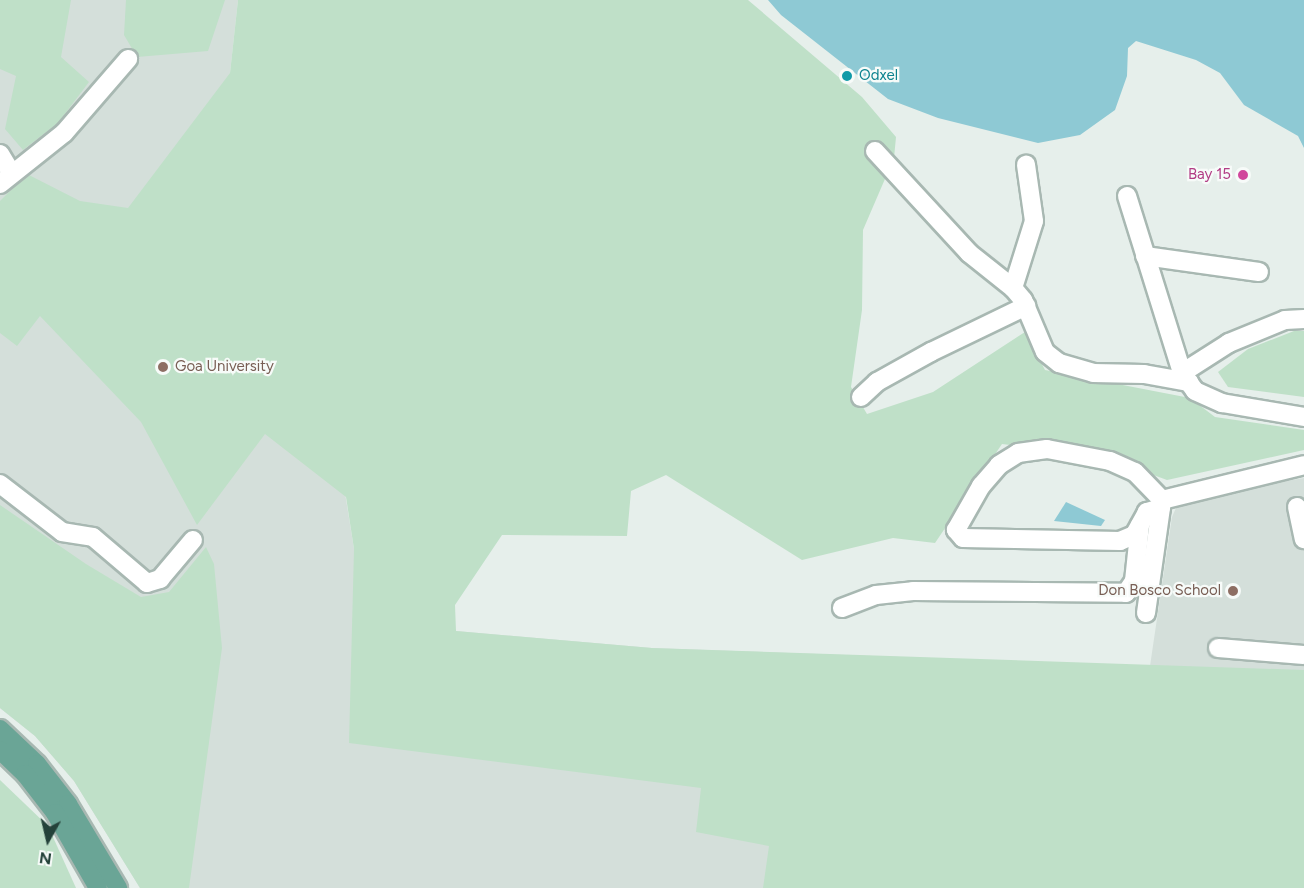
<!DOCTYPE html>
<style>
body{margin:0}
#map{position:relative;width:1304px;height:888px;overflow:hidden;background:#e6efeb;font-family:Figtree,sans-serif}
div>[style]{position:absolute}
.built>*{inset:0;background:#d4dfda}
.green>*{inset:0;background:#bfe0c8}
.water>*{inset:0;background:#8ec9d4}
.roads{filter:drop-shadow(2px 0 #a8b8b2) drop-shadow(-2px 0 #a8b8b2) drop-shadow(0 2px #a8b8b2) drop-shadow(0 -2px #a8b8b2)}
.minor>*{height:18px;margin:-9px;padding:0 9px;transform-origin:9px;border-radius:9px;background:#fff}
.major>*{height:18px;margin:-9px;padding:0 9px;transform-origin:9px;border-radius:9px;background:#6aa596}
.dots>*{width:16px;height:16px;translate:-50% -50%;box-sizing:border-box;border:3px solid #f7fbf9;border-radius:50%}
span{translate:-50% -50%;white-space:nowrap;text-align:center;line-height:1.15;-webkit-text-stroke:4.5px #f7fbf9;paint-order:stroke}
.culture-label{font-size:15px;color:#0d838f}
.left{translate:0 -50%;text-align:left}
.hotel-label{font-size:15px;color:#b23c85}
.right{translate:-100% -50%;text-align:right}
.education-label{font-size:15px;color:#785e54}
.north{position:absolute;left:18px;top:810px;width:60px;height:60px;-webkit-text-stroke:4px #f7fbf9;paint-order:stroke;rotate:188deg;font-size:16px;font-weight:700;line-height:24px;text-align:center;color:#24423a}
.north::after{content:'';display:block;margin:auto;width:21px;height:27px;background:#24423a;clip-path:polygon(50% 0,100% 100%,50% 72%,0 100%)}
</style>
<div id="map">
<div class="built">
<i style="clip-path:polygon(0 0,238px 0,230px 73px,304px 238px,354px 549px,456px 631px,652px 648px,1150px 666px,1172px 517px,1180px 499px,1304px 478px,1304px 888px,140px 888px,74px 781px,35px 736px,0 708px)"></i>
</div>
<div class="green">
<i style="clip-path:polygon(0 0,71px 0,61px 57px,89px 82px,58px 123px,23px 150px,5px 129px,16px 76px,0 69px)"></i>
<i style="clip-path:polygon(126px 0,225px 0,208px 51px,137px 57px,124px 35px)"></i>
<i style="clip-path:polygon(238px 0,748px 0,862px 97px,896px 137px,894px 158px,863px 230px,862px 310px,851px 387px,867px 414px,933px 392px,1025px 332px,1045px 370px,1190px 398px,1215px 417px,1304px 430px,1304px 450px,1167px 480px,1102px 456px,1002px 444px,935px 543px,893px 538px,802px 560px,666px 475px,631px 491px,627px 536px,502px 535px,455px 605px,456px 631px,652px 648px,1304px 670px,1304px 888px,763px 888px,769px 846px,696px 832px,701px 788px,349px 743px,354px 549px,346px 497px,265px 434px,197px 525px,141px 422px,40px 316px,17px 346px,0 333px,0 201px,27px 174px,80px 201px,128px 208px,230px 73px)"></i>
<i style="clip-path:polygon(1294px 331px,1304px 331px,1304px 397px,1228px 387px,1218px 372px,1248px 349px)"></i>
<i style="clip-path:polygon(0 505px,86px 564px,141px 597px,169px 592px,206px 547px,214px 564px,222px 648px,189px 888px,140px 888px,74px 781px,35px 736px,0 708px)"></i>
<i style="clip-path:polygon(0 780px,48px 826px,76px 888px,0 888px)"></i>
</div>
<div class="water">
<i style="clip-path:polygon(768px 0,1304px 0,1304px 148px,1298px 136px,1244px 105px,1220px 73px,1196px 60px,1136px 41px,1128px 48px,1127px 76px,1115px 110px,1080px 135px,1038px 143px,938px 118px,888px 99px,781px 15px)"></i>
<i style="clip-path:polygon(1066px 502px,1105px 520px,1101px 526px,1054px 521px)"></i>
</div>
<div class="roads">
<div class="minor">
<i style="left:875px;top:151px;width:139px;rotate:47.3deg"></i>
<i style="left:969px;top:253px;width:56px;rotate:38.5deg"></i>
<i style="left:1013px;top:288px;width:16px;rotate:50deg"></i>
<i style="left:1023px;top:300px;width:56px;rotate:67.1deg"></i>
<i style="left:1045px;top:352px;width:18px;rotate:38deg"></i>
<i style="left:1059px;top:363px;width:35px;rotate:16deg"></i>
<i style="left:1093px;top:373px;width:51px;rotate:1.1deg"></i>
<i style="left:1144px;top:374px;width:46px;rotate:10.1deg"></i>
<i style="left:0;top:154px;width:23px;rotate:59deg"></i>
<i style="left:0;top:184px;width:82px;rotate:-38.6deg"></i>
<i style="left:64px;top:133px;width:98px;rotate:-49.1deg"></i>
<i style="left:1127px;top:196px;width:185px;rotate:72.7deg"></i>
<i style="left:1145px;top:256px;width:115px;rotate:8deg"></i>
<i style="left:1013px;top:288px;width:70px;rotate:-72.6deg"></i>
<i style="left:1034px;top:221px;width:57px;rotate:-98.1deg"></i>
<i style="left:1304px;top:319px;width:19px;rotate:177deg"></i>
<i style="left:1285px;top:320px;width:61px;rotate:157.7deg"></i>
<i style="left:1229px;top:343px;width:56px;rotate:147.4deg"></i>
<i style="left:1182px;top:373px;width:22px;rotate:54deg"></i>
<i style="left:1195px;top:391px;width:30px;rotate:24deg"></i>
<i style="left:1222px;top:403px;width:83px;rotate:9.7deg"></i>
<i style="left:861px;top:397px;width:22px;rotate:-43deg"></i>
<i style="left:877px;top:382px;width:62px;rotate:-29.1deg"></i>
<i style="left:931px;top:352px;width:106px;rotate:-25.8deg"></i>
<i style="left:0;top:484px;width:78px;rotate:37.7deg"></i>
<i style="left:62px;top:532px;width:31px;rotate:9deg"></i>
<i style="left:93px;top:537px;width:71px;rotate:40.4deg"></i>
<i style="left:147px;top:583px;width:14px;rotate:-17deg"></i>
<i style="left:160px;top:579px;width:51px;rotate:-49.8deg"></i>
<i style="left:1162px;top:500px;width:146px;rotate:-13.8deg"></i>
<i style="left:1297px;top:507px;width:33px;rotate:78deg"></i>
<i style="left:1161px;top:508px;width:15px;rotate:164deg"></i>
<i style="left:1147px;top:512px;width:26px;rotate:119deg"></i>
<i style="left:1134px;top:535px;width:15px;rotate:157deg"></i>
<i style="left:1120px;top:541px;width:157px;rotate:-178.9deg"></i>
<i style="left:963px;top:538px;width:11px;rotate:-131deg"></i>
<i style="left:956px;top:530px;width:51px;rotate:-60.4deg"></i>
<i style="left:981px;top:486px;width:28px;rotate:-49deg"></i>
<i style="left:999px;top:465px;width:22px;rotate:-32deg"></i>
<i style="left:1018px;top:453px;width:29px;rotate:-8deg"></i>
<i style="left:1047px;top:449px;width:64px;rotate:10.8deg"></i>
<i style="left:1110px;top:461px;width:27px;rotate:24deg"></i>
<i style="left:1135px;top:472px;width:39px;rotate:46deg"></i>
<i style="left:842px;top:608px;width:36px;rotate:-21deg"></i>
<i style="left:876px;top:595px;width:37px;rotate:-6deg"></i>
<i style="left:913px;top:591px;width:213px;rotate:0.5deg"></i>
<i style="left:1126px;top:593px;width:14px;rotate:-56deg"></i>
<i style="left:1134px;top:581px;width:56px;rotate:-83.9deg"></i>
<i style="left:1146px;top:613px;width:114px;rotate:-81.9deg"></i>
<i style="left:1218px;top:648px;width:86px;rotate:4.7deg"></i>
</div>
<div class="major">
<i style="left:0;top:729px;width:51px;rotate:43.4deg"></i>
<i style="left:37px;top:764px;width:51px;rotate:52.2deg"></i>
<i style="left:68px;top:804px;width:98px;rotate:59.2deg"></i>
<i style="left:0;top:750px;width:35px;rotate:44deg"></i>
<i style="left:25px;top:774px;width:49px;rotate:52.4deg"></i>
<i style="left:55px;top:813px;width:86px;rotate:60.2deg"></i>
</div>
</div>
<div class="dots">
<i style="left:847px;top:76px;background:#0f9aa8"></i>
<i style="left:1243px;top:175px;background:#d1479c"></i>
<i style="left:163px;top:367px;background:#8d6e63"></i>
<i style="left:1233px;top:591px;background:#8d6e63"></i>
</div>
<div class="culture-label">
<span class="left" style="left:859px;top:76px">Odxel</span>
</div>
<div class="hotel-label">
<span class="right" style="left:1231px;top:175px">Bay 15</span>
</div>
<div class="education-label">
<span class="left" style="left:175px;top:367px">Goa University</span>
<span class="right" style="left:1221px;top:591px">Don Bosco School</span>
</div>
<div class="north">N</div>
</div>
